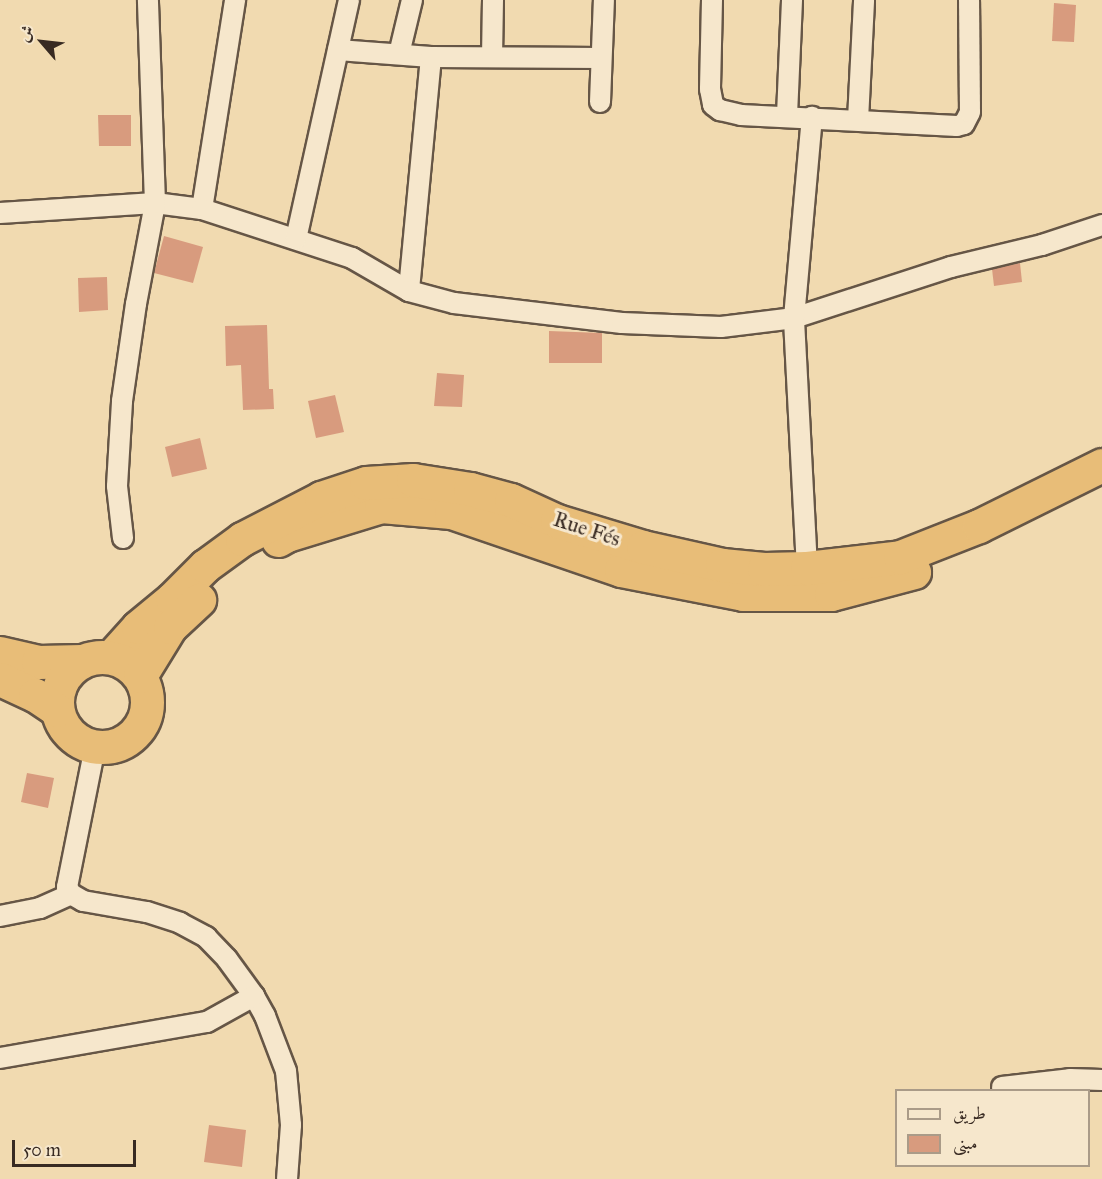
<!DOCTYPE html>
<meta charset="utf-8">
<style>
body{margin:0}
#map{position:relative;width:1102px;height:1179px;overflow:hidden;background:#f1dab0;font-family:"IM FELL Great Primer",Amiri,serif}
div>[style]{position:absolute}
.building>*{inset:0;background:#d89b7e}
.roads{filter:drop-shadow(2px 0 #665646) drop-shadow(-2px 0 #665646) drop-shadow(0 2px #665646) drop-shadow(0 -2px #665646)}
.street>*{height:20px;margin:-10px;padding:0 10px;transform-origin:10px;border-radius:10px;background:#f6e7cc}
.highway>*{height:33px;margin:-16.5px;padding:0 16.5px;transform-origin:16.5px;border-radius:16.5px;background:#e8bd78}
.highway>.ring{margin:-16.5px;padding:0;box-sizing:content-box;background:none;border:33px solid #e8bd78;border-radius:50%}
span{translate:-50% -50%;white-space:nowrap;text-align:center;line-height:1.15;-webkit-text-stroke:6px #f6e7cc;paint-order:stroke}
.street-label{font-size:21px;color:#382a22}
.legend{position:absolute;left:895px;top:1089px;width:195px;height:78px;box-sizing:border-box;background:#f6e7cc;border:2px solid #aa9b88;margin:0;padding:8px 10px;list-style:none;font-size:18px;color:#382a22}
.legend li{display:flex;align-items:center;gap:12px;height:30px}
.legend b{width:30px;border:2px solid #aa9b88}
.north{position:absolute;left:12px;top:12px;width:60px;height:60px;-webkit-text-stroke:4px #f6e7cc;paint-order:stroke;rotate:298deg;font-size:16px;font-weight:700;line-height:24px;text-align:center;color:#382a22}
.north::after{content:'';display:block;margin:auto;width:21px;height:27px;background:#382a22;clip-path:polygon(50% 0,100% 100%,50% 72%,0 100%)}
.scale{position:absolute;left:12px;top:1140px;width:124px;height:27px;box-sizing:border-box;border:3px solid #382a22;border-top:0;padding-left:8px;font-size:18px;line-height:21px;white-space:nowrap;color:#382a22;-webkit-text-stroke:4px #f6e7cc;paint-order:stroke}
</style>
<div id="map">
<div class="building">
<i style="clip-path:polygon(1054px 3px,1076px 5px,1074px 42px,1052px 41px)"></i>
<i style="clip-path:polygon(98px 115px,131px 115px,131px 146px,99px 146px)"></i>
<i style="clip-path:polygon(164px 236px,203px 247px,193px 283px,154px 273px)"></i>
<i style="clip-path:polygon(1020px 263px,1022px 282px,994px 286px,992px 269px)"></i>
<i style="clip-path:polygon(107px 277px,108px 310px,79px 312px,78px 278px)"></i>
<i style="clip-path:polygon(267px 325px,269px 389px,273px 389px,274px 409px,243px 410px,241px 365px,226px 366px,225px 326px)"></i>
<i style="clip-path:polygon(549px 331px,602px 333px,602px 363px,549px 363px)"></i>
<i style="clip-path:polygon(437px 373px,464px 375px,462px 407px,434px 406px)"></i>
<i style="clip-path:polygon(335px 395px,344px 432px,316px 438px,308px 401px)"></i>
<i style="clip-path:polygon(200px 438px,207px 469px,172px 477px,165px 447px)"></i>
<i style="clip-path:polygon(27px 773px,54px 778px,48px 808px,21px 802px)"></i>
<i style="clip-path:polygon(209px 1125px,246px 1130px,242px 1167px,204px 1162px)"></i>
</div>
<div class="roads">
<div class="street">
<i style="left:712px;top:0;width:89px;rotate:91.3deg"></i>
<i style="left:710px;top:89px;width:16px;rotate:79deg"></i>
<i style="left:713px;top:105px;width:9px;rotate:36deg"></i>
<i style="left:720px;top:110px;width:22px;rotate:13deg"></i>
<i style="left:741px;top:115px;width:216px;rotate:2.9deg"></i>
<i style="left:957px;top:126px;width:7px;rotate:-16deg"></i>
<i style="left:964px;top:124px;width:13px;rotate:-63deg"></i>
<i style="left:970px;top:112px;width:112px;rotate:-90.5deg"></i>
<i style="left:338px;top:50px;width:93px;rotate:4.3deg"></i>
<i style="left:431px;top:57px;width:235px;rotate:95.4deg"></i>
<i style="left:399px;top:54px;width:56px;rotate:-76.5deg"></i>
<i style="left:431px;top:57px;width:170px;rotate:0.3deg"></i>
<i style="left:492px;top:57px;width:57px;rotate:-89deg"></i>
<i style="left:600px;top:102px;width:102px;rotate:-87.8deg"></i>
<i style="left:787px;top:115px;width:115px;rotate:-87.5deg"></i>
<i style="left:858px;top:120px;width:120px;rotate:-87.1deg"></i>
<i style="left:202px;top:209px;width:212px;rotate:-81deg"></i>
<i style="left:0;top:213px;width:155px;rotate:-3.7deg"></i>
<i style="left:155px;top:203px;width:47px;rotate:7.3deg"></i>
<i style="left:202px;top:209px;width:158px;rotate:18.1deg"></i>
<i style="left:352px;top:258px;width:66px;rotate:30.1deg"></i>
<i style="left:409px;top:291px;width:47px;rotate:14.9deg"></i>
<i style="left:454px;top:303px;width:169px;rotate:6.8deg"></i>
<i style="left:622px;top:323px;width:99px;rotate:2.3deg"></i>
<i style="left:721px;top:327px;width:74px;rotate:-7deg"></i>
<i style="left:794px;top:318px;width:165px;rotate:-18deg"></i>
<i style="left:951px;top:267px;width:94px;rotate:-13.6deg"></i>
<i style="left:1042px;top:245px;width:63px;rotate:-18.4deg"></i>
<i style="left:296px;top:239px;width:245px;rotate:-77.5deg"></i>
<i style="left:123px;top:538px;width:52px;rotate:-96.6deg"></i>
<i style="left:117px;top:486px;width:85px;rotate:-86.6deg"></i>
<i style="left:122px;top:401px;width:98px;rotate:-81.8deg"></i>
<i style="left:136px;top:304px;width:103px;rotate:-79.3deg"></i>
<i style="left:155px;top:203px;width:203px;rotate:-92deg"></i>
<i style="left:807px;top:568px;width:250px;rotate:-93deg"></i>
<i style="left:794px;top:318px;width:202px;rotate:-84.9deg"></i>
<i style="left:95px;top:747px;width:143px;rotate:101.3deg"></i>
<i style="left:67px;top:887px;width:8px;rotate:60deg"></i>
<i style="left:71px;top:894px;width:14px;rotate:30deg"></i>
<i style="left:83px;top:901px;width:65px;rotate:9.8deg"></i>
<i style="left:147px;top:912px;width:35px;rotate:18deg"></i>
<i style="left:180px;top:923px;width:30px;rotate:28deg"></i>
<i style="left:206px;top:937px;width:30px;rotate:46deg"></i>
<i style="left:227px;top:959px;width:46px;rotate:53.9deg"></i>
<i style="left:254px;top:996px;width:23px;rotate:61deg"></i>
<i style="left:265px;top:1016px;width:59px;rotate:69.1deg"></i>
<i style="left:286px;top:1071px;width:54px;rotate:84.7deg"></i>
<i style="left:291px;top:1125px;width:54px;rotate:94.2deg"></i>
<i style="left:0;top:916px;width:41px;rotate:-11.3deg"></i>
<i style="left:40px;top:908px;width:34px;rotate:-24deg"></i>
<i style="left:0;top:1058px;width:210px;rotate:-9.9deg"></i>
<i style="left:207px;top:1022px;width:54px;rotate:-29deg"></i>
<i style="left:1002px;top:1087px;width:68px;rotate:-6.7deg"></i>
<i style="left:1070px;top:1079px;width:32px;rotate:2deg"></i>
</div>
<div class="highway">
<i style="left:278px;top:540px;width:10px;rotate:-29deg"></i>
<i style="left:287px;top:535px;width:98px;rotate:-17.1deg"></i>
<i style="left:381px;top:506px;width:70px;rotate:4.9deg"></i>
<i style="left:451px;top:512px;width:180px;rotate:18.8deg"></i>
<i style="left:621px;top:570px;width:124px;rotate:11.1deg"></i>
<i style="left:743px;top:594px;width:88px"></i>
<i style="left:831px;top:594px;width:86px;rotate:-14.8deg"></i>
<i style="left:0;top:653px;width:39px;rotate:13deg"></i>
<i style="left:38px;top:662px;width:44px;rotate:-1.3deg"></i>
<i style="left:111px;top:657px;width:40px;rotate:-48deg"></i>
<i style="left:138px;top:627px;width:44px;rotate:-39.5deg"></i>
<i style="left:172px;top:599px;width:47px;rotate:-45deg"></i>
<i style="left:205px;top:566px;width:46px;rotate:-36.1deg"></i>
<i style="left:242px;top:539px;width:89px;rotate:-27.4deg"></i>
<i style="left:321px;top:498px;width:47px;rotate:-18.4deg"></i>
<i style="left:366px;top:483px;width:47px;rotate:-3.7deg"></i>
<i style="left:413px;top:480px;width:58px;rotate:9deg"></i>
<i style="left:470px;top:489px;width:42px;rotate:15deg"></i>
<i style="left:511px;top:500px;width:51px;rotate:24.5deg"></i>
<i style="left:557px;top:521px;width:90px;rotate:16.8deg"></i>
<i style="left:643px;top:547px;width:81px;rotate:12.8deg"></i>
<i style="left:722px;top:565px;width:42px;rotate:5.4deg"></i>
<i style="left:764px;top:569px;width:43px;rotate:-1.3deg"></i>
<i style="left:807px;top:568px;width:94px;rotate:-6.7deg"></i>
<i style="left:900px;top:557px;width:85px;rotate:-21.4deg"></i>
<i style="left:979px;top:526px;width:137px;rotate:-26.4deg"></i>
<i class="ring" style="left:57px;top:657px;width:57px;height:57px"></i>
<i style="left:140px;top:676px;width:57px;rotate:-58.5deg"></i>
<i style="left:170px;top:627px;width:40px;rotate:-43deg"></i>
<i style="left:0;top:679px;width:38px;rotate:25deg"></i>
<i style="left:35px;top:695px;width:27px;rotate:34deg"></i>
</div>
</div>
<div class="street-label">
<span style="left:587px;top:529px;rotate:18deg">Rue Fés</span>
</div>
<ul class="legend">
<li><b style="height:8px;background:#f6e7cc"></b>طريق</li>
<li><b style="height:16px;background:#d89b7e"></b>مبنى</li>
</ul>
<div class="north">ش</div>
<div class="scale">50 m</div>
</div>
